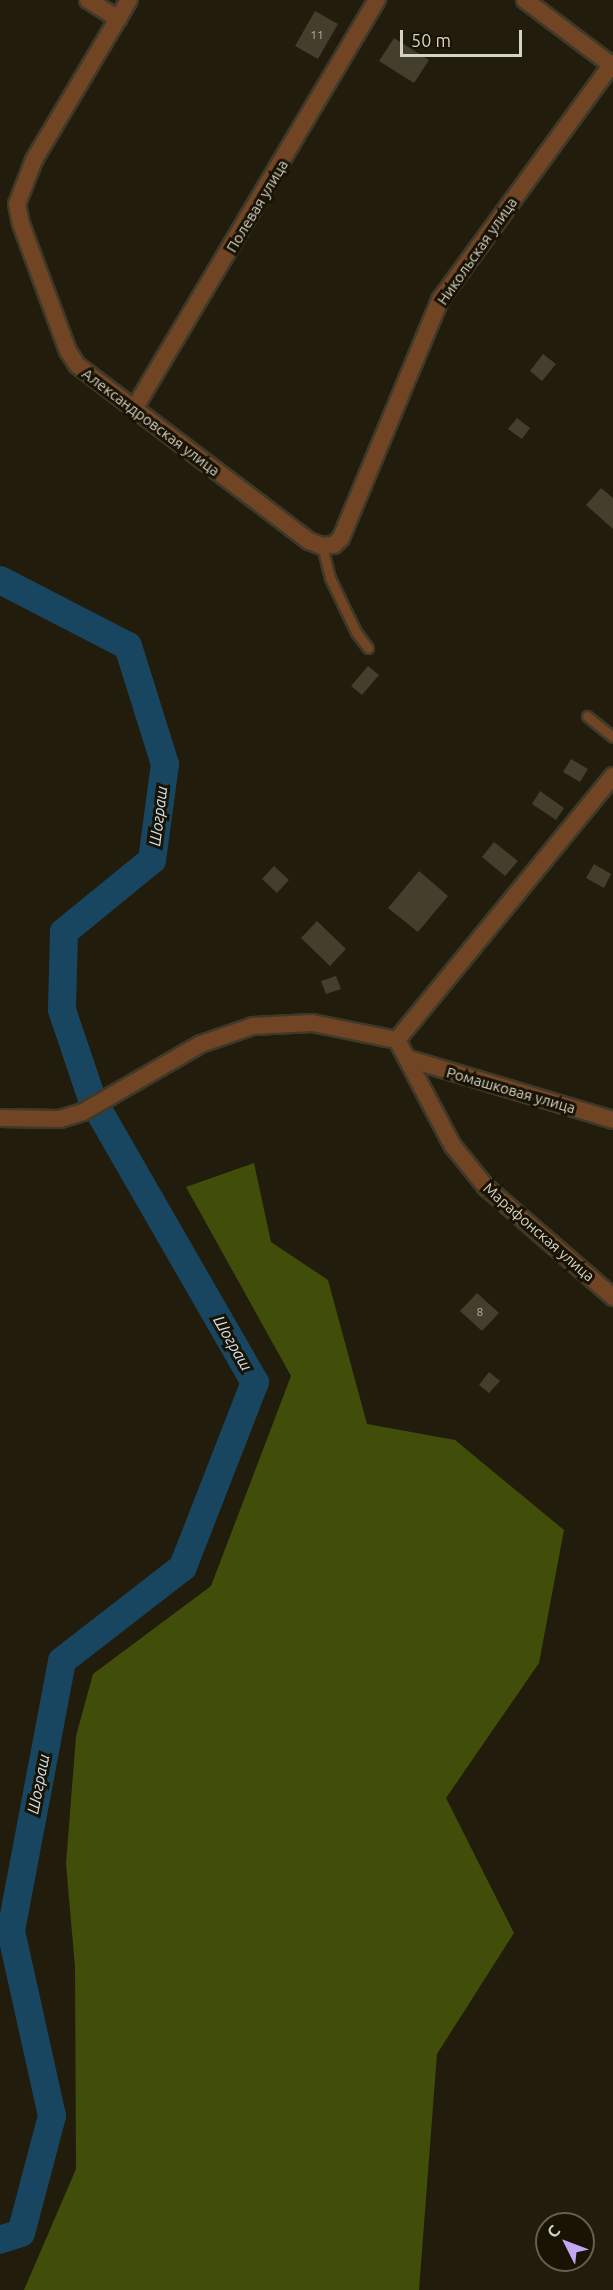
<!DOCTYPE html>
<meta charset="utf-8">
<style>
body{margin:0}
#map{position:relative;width:613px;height:2290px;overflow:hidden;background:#211c0b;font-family:Ubuntu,sans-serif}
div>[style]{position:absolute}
.forest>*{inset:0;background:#404e0a}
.river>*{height:28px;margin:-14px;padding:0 14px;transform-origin:14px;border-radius:14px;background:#184660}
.building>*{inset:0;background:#443e2c}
.roads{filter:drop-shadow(2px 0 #3e3929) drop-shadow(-2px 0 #3e3929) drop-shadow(0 2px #3e3929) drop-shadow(0 -2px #3e3929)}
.service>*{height:9px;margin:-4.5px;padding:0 4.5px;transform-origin:4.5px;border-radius:4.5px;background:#714424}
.minor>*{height:16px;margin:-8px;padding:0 8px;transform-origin:8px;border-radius:8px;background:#714424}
span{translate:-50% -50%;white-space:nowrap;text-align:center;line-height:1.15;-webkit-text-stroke:6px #181303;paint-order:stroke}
.number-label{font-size:12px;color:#b1ada0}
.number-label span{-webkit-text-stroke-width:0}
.street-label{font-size:15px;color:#d5d2c7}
.water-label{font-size:16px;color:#d1e4f2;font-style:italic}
.north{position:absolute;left:535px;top:2212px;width:60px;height:60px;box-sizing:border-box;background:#181303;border:2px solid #645f51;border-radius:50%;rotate:312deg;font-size:16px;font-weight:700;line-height:24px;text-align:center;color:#d5d2c7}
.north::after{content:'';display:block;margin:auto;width:21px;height:27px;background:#c3a7f2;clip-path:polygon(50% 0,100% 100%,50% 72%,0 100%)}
.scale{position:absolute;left:400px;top:30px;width:122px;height:27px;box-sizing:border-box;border:3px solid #d5d2c7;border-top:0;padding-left:8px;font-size:18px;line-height:21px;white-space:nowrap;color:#d5d2c7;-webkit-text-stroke:4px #181303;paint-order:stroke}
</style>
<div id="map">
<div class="forest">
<i style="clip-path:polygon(254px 1163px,271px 1242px,328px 1280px,367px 1424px,455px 1440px,564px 1530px,539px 1663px,446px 1798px,514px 1933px,437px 2054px,419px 2290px,24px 2290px,76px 2169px,75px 1967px,66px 1864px,76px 1736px,93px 1674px,211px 1586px,291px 1376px,186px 1187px)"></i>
</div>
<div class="river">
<i style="left:0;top:580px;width:144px;rotate:27.3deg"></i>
<i style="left:128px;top:646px;width:124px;rotate:72.6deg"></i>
<i style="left:165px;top:764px;width:97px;rotate:97.7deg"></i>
<i style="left:152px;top:860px;width:114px;rotate:140.7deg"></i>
<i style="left:64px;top:932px;width:78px;rotate:91.5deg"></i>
<i style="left:62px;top:1010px;width:94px;rotate:71.4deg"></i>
<i style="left:92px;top:1099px;width:327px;rotate:60.1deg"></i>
<i style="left:255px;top:1382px;width:199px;rotate:111.3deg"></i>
<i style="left:183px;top:1567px;width:153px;rotate:142.2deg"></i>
<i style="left:62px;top:1661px;width:275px;rotate:100.7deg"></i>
<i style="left:11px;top:1931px;width:189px;rotate:77.5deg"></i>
<i style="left:52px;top:2116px;width:121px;rotate:104.8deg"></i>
<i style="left:21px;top:2233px;width:22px;rotate:162deg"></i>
</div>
<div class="building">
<i style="clip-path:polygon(315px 11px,338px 24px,318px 59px,295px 46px)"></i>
<i style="clip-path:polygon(394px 38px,429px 60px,414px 83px,379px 61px)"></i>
<i style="clip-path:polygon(543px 354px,556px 364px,542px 381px,530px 371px)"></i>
<i style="clip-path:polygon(517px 418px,530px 428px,522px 439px,508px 429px)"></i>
<i style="clip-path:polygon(601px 488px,613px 498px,613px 529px,586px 505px)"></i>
<i style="clip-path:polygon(368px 666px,379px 675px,362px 695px,351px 686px)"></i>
<i style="clip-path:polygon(571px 759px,588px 769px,580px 782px,563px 772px)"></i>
<i style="clip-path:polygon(540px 791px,564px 808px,556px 820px,532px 804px)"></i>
<i style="clip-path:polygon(494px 842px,518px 861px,505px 876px,482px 857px)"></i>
<i style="clip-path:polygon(594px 864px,611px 874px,604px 888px,586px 878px)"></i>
<i style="clip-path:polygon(274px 866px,289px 880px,277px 893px,262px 879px)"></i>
<i style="clip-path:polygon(419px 871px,448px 896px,418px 932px,388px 908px)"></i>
<i style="clip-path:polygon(317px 921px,346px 949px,330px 966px,301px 938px)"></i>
<i style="clip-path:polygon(336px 976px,341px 989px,326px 994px,321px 981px)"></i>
<i style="clip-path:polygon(477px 1293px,499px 1313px,482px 1331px,460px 1311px)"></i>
<i style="clip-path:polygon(489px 1372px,500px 1381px,489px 1393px,479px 1385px)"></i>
</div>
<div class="roads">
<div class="service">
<i style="left:322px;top:546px;width:33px;rotate:76deg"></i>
<i style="left:330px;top:578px;width:60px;rotate:64.3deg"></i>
<i style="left:356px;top:632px;width:20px;rotate:53deg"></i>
<i style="left:587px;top:716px;width:33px;rotate:39deg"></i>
</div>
<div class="minor">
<i style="left:88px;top:0;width:36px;rotate:32deg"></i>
<i style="left:129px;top:0;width:186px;rotate:120.7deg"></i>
<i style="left:34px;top:160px;width:47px;rotate:111.1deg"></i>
<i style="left:17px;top:204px;width:20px;rotate:79deg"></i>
<i style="left:21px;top:224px;width:135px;rotate:69.7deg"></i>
<i style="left:68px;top:351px;width:17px;rotate:57deg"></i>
<i style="left:77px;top:365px;width:291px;rotate:37.2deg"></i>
<i style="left:309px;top:541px;width:14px;rotate:21deg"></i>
<i style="left:322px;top:546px;width:12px;rotate:-5deg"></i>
<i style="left:334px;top:545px;width:10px;rotate:-45deg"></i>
<i style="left:341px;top:538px;width:258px;rotate:-67.4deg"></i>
<i style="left:440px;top:300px;width:293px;rotate:-53.9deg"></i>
<i style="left:525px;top:0;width:110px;rotate:36.9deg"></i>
<i style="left:134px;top:409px;width:476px;rotate:-59.3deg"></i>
<i style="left:397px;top:1040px;width:120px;rotate:62.2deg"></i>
<i style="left:453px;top:1146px;width:53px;rotate:51.2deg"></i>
<i style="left:486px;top:1187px;width:168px;rotate:40.9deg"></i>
<i style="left:409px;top:1059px;width:213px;rotate:16.6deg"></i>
<i style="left:0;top:1118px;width:60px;rotate:1deg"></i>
<i style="left:60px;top:1119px;width:24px;rotate:-17deg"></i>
<i style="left:83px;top:1112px;width:136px;rotate:-30deg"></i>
<i style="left:201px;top:1044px;width:55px;rotate:-19.1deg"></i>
<i style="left:253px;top:1026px;width:59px;rotate:-2.9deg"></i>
<i style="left:312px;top:1023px;width:87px;rotate:11.3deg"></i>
<i style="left:397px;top:1040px;width:341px;rotate:-50.7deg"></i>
</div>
</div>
<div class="number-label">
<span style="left:317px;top:35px">11</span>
<span style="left:480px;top:1312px">8</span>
</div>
<div class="street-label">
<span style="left:257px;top:206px;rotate:-59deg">Полевая улица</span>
<span style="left:477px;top:251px;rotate:-55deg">Никольская улица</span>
<span style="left:151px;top:422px;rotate:37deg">Александровская улица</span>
<span style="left:511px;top:1090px;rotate:16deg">Ромашковая улица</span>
<span style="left:539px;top:1232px;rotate:41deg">Марафонская улица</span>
</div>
<div class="water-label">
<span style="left:158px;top:816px;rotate:-83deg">Шограш</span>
<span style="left:233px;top:1343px;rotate:60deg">Шограш</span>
<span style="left:38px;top:1784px;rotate:-79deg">Шограш</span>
</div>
<div class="north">С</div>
<div class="scale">50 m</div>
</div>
